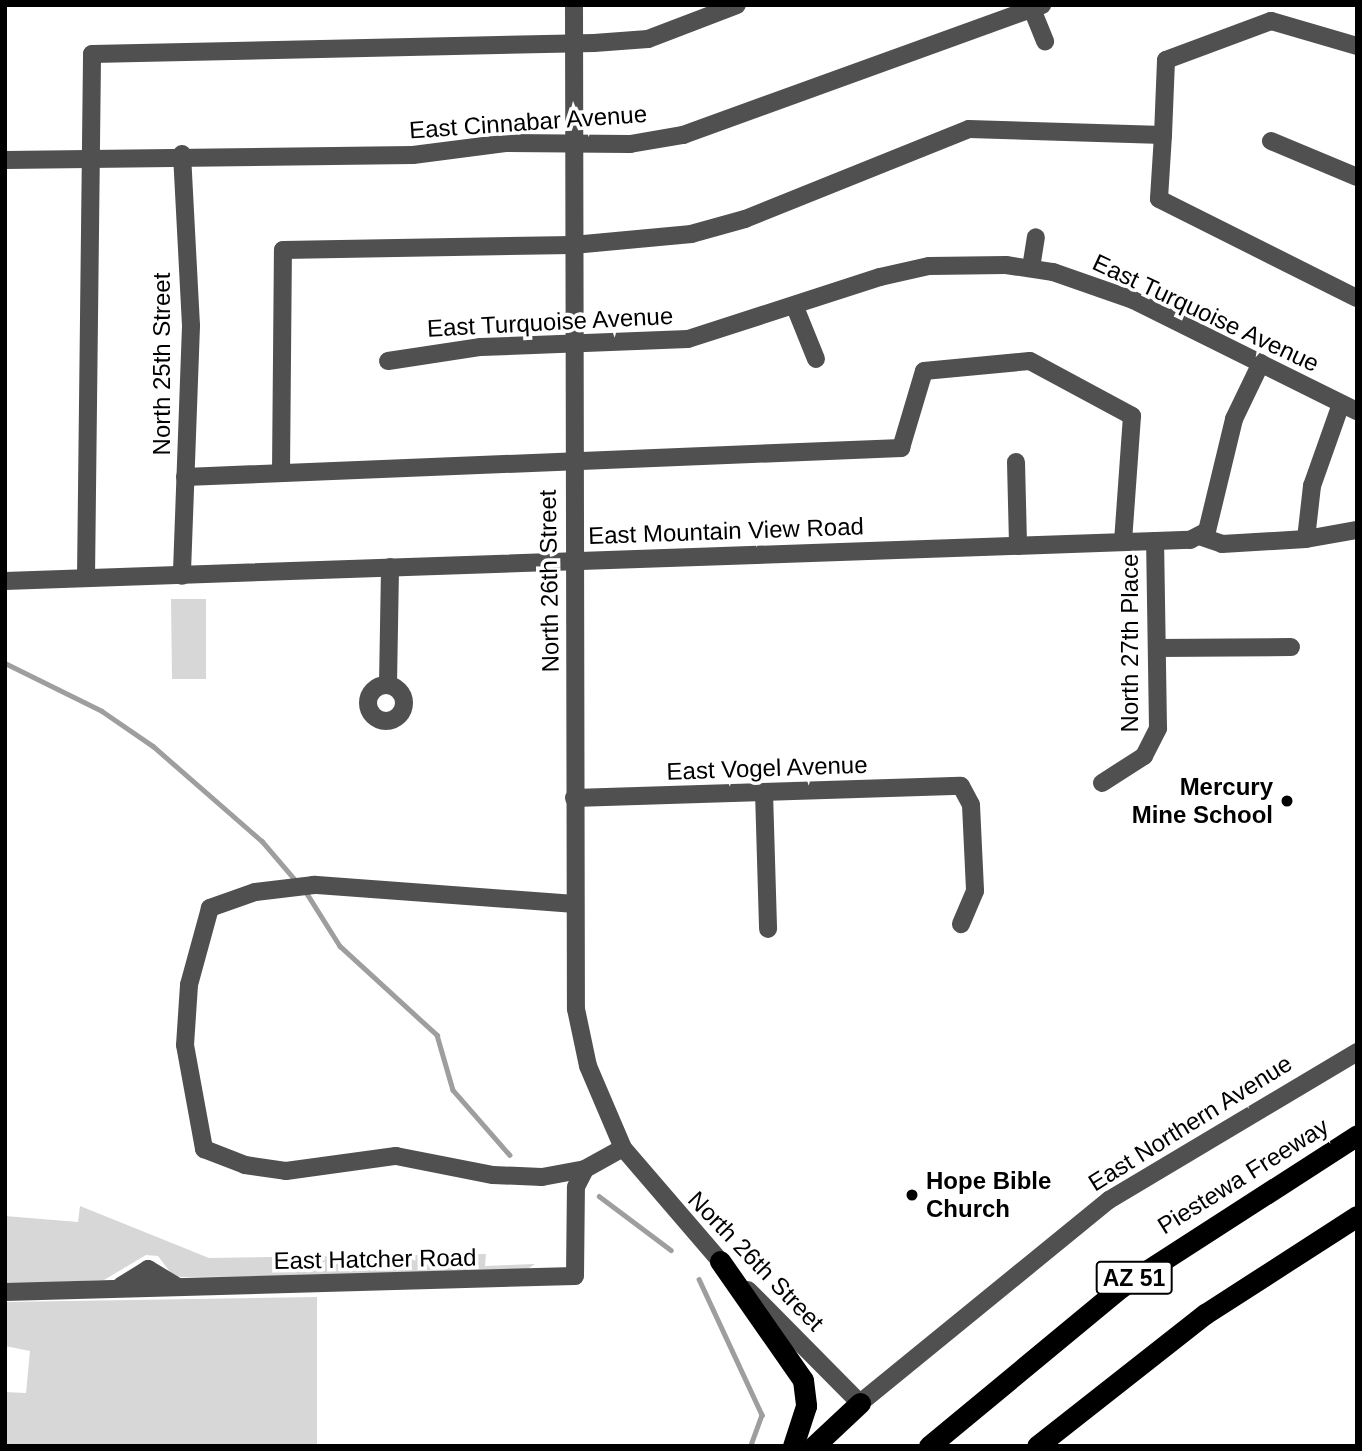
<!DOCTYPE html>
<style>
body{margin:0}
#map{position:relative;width:1362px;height:1451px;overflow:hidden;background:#fff;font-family:Arial,sans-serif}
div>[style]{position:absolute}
.green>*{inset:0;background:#d7d7d7}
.stream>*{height:4.5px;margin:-2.25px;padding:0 2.25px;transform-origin:2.25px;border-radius:2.25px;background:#9e9e9e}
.minor>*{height:18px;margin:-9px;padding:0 9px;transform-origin:9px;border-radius:9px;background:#505050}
.minor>.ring{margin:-9px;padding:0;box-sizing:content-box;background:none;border:18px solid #505050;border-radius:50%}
.highway>*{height:21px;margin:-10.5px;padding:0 10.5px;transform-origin:10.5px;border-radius:10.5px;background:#000}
.dots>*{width:19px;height:19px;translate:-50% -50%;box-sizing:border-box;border:4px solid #fff;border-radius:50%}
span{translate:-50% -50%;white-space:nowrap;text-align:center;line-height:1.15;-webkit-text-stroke:7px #fff;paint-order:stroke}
.shield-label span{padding:2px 5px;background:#fff;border:2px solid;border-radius:5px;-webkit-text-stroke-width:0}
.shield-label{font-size:23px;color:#000;font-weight:700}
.street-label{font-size:24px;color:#000}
.poi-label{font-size:24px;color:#000;font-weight:700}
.right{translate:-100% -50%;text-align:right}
.left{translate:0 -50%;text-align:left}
.frame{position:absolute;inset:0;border:7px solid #000;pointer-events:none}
</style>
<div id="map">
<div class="green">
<i style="clip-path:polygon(171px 599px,206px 599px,206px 679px,172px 679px)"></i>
<i style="clip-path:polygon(80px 1206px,209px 1258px,486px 1254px,485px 1266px,535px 1264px,519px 1275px,183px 1277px,173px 1276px,158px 1256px,146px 1255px,104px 1280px,5px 1284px,5px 1216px,78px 1222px)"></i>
<i style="clip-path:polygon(317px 1297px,317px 1446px,5px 1446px,5px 1392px,26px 1393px,30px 1351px,5px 1346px,5px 1302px)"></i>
</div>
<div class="stream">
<i style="left:5px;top:663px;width:108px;rotate:26.3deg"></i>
<i style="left:102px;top:711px;width:62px;rotate:34.5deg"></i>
<i style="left:153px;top:746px;width:145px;rotate:41.1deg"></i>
<i style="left:262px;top:841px;width:55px;rotate:49.4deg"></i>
<i style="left:306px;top:892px;width:64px;rotate:57.8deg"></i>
<i style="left:340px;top:946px;width:132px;rotate:42.5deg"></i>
<i style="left:437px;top:1035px;width:57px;rotate:73.8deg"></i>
<i style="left:453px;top:1090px;width:86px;rotate:48.8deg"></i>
<i style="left:599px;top:1196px;width:90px;rotate:36.9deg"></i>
<i style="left:699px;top:1279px;width:150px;rotate:65.1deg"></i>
<i style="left:762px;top:1415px;width:33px;rotate:110deg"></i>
</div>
<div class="minor">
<i style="left:574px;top:5px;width:1004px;rotate:89.89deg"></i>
<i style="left:576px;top:1009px;width:58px;rotate:78.1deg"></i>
<i style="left:588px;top:1066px;width:89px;rotate:66.9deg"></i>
<i style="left:623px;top:1148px;width:161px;rotate:49.3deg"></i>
<i style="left:1032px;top:9px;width:35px;rotate:68deg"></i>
<i style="left:1163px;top:135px;width:75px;rotate:-87.7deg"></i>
<i style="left:1166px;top:60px;width:112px;rotate:-20.4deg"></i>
<i style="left:1271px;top:21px;width:90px;rotate:16.2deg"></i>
<i style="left:1271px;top:141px;width:93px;rotate:22.7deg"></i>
<i style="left:182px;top:154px;width:172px;rotate:87deg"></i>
<i style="left:191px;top:326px;width:250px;rotate:92.1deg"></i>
<i style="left:5px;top:160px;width:408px;rotate:-0.7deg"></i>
<i style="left:413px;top:155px;width:95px;rotate:-7.3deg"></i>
<i style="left:507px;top:143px;width:123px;rotate:0.5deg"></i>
<i style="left:630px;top:144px;width:54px;rotate:-9.6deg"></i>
<i style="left:683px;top:135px;width:382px;rotate:-19.9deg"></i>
<i style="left:1031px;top:268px;width:31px;rotate:-81deg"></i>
<i style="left:795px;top:307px;width:56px;rotate:68deg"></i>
<i style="left:388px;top:361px;width:94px;rotate:-8.6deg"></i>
<i style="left:481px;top:347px;width:207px;rotate:-2.2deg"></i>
<i style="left:688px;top:339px;width:202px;rotate:-17.9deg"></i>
<i style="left:880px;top:277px;width:50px;rotate:-12.7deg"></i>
<i style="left:929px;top:266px;width:77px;rotate:-0.7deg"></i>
<i style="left:1006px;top:265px;width:48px;rotate:8.5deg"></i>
<i style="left:1053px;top:272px;width:85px;rotate:19.3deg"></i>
<i style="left:1133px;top:300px;width:250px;rotate:26.4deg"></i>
<i style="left:1341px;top:404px;width:87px;rotate:109.5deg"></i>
<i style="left:1312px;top:486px;width:53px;rotate:96.5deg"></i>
<i style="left:1306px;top:539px;width:52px;rotate:-10deg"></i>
<i style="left:1016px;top:462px;width:84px;rotate:88.6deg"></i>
<i style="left:281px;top:472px;width:222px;rotate:-89.5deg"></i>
<i style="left:283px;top:250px;width:290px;rotate:-1deg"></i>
<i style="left:573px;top:245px;width:119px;rotate:-5.3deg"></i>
<i style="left:691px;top:234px;width:56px;rotate:-15.5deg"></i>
<i style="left:745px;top:219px;width:241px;rotate:-21.9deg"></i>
<i style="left:969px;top:129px;width:194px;rotate:1.8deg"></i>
<i style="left:1163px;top:135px;width:64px;rotate:93.6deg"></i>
<i style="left:1159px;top:199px;width:221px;rotate:26.6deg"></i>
<i style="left:185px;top:477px;width:717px;rotate:-2.32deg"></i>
<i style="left:901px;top:448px;width:80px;rotate:-73.4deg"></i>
<i style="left:924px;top:371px;width:106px;rotate:-5.4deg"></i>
<i style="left:1030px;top:361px;width:116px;rotate:28.3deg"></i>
<i style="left:1132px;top:416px;width:126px;rotate:94.1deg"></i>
<i style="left:1202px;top:537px;width:21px;rotate:19deg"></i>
<i style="left:1222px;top:544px;width:84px;rotate:-3.4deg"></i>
<i style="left:86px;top:578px;width:524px;rotate:-89.34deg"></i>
<i style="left:92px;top:54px;width:502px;rotate:-1.26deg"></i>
<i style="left:594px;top:43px;width:54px;rotate:-4.2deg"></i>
<i style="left:648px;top:39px;width:95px;rotate:-20.9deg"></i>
<i style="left:5px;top:581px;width:1151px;rotate:-1.99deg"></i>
<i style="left:1157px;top:648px;width:134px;rotate:-0.4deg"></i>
<i style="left:388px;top:684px;width:117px;rotate:-89deg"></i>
<i class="ring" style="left:368px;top:685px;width:18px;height:18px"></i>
<i style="left:1102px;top:783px;width:50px;rotate:-32.7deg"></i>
<i style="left:1144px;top:756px;width:31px;rotate:-63deg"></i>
<i style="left:1158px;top:728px;width:187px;rotate:-90.9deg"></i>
<i style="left:1155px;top:541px;width:35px;rotate:-2deg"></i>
<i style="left:1190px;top:540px;width:19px;rotate:-28deg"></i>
<i style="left:1207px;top:531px;width:115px;rotate:-76.4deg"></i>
<i style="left:1234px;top:419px;width:62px;rotate:-64.3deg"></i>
<i style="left:764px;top:792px;width:137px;rotate:88.3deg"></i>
<i style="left:574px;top:798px;width:387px;rotate:-1.8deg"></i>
<i style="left:961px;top:786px;width:21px;rotate:62deg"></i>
<i style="left:971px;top:805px;width:86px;rotate:87.3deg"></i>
<i style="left:975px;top:891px;width:36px;rotate:113deg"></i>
<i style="left:575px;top:904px;width:262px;rotate:-175.8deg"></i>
<i style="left:314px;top:885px;width:59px;rotate:173.2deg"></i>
<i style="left:255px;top:892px;width:48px;rotate:160.4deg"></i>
<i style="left:210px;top:908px;width:80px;rotate:105.3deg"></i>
<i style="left:189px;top:985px;width:60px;rotate:93.8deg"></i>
<i style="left:185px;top:1045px;width:106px;rotate:79.6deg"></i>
<i style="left:204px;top:1149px;width:44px;rotate:21.3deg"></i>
<i style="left:245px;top:1165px;width:41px;rotate:8.3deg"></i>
<i style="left:286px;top:1171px;width:111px;rotate:-7.8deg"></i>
<i style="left:396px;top:1156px;width:99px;rotate:11.1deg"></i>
<i style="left:493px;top:1175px;width:49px;rotate:2.3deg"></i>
<i style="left:542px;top:1177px;width:44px;rotate:-10.5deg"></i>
<i style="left:121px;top:1286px;width:32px;rotate:-32deg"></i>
<i style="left:148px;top:1269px;width:33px;rotate:31deg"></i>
<i style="left:748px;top:1290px;width:159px;rotate:45.3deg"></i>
<i style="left:860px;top:1403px;width:321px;rotate:-39.2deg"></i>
<i style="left:1109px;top:1200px;width:289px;rotate:-30.8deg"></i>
<i style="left:5px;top:1292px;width:570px;rotate:-1.61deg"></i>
<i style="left:575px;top:1276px;width:89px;rotate:-89.4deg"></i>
<i style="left:576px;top:1187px;width:20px;rotate:-63deg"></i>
<i style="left:585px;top:1169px;width:43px;rotate:-28.9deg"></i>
</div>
<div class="highway">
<i style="left:720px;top:1261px;width:145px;rotate:55.1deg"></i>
<i style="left:803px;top:1380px;width:26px;rotate:83deg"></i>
<i style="left:806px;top:1406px;width:42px;rotate:108deg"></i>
<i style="left:814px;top:1446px;width:63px;rotate:-43.1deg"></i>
<i style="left:929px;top:1446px;width:248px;rotate:-39.6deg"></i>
<i style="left:1120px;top:1288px;width:282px;rotate:-32.8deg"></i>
<i style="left:1037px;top:1446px;width:214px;rotate:-38.2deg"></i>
<i style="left:1205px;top:1314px;width:181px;rotate:-32.8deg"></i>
</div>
<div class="dots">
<i style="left:1287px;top:801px;background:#000"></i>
<i style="left:912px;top:1195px;background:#000"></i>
</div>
<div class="shield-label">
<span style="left:1134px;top:1278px">AZ 51</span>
</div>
<div class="street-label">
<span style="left:528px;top:122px;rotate:-4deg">East Cinnabar Avenue</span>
<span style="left:1206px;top:313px;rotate:25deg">East Turquoise Avenue</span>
<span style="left:550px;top:322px;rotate:-3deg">East Turquoise Avenue</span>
<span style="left:162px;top:364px;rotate:-90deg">North 25th Street</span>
<span style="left:726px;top:531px;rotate:-2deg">East Mountain View Road</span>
<span style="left:549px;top:581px;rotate:-91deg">North 26th Street</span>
<span style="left:1130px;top:643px;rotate:-90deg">North 27th Place</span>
<span style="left:767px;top:768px;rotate:-2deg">East Vogel Avenue</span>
<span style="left:1190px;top:1123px;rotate:-32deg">East Northern Avenue</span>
<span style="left:1243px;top:1176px;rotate:-32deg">Piestewa Freeway</span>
<span style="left:375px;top:1259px;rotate:-1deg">East Hatcher Road</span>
<span style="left:756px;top:1261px;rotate:46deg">North 26th Street</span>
</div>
<div class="poi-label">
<span class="right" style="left:1273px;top:801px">Mercury<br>Mine School</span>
<span class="left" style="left:926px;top:1195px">Hope Bible<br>Church</span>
</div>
<div class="frame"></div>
</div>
